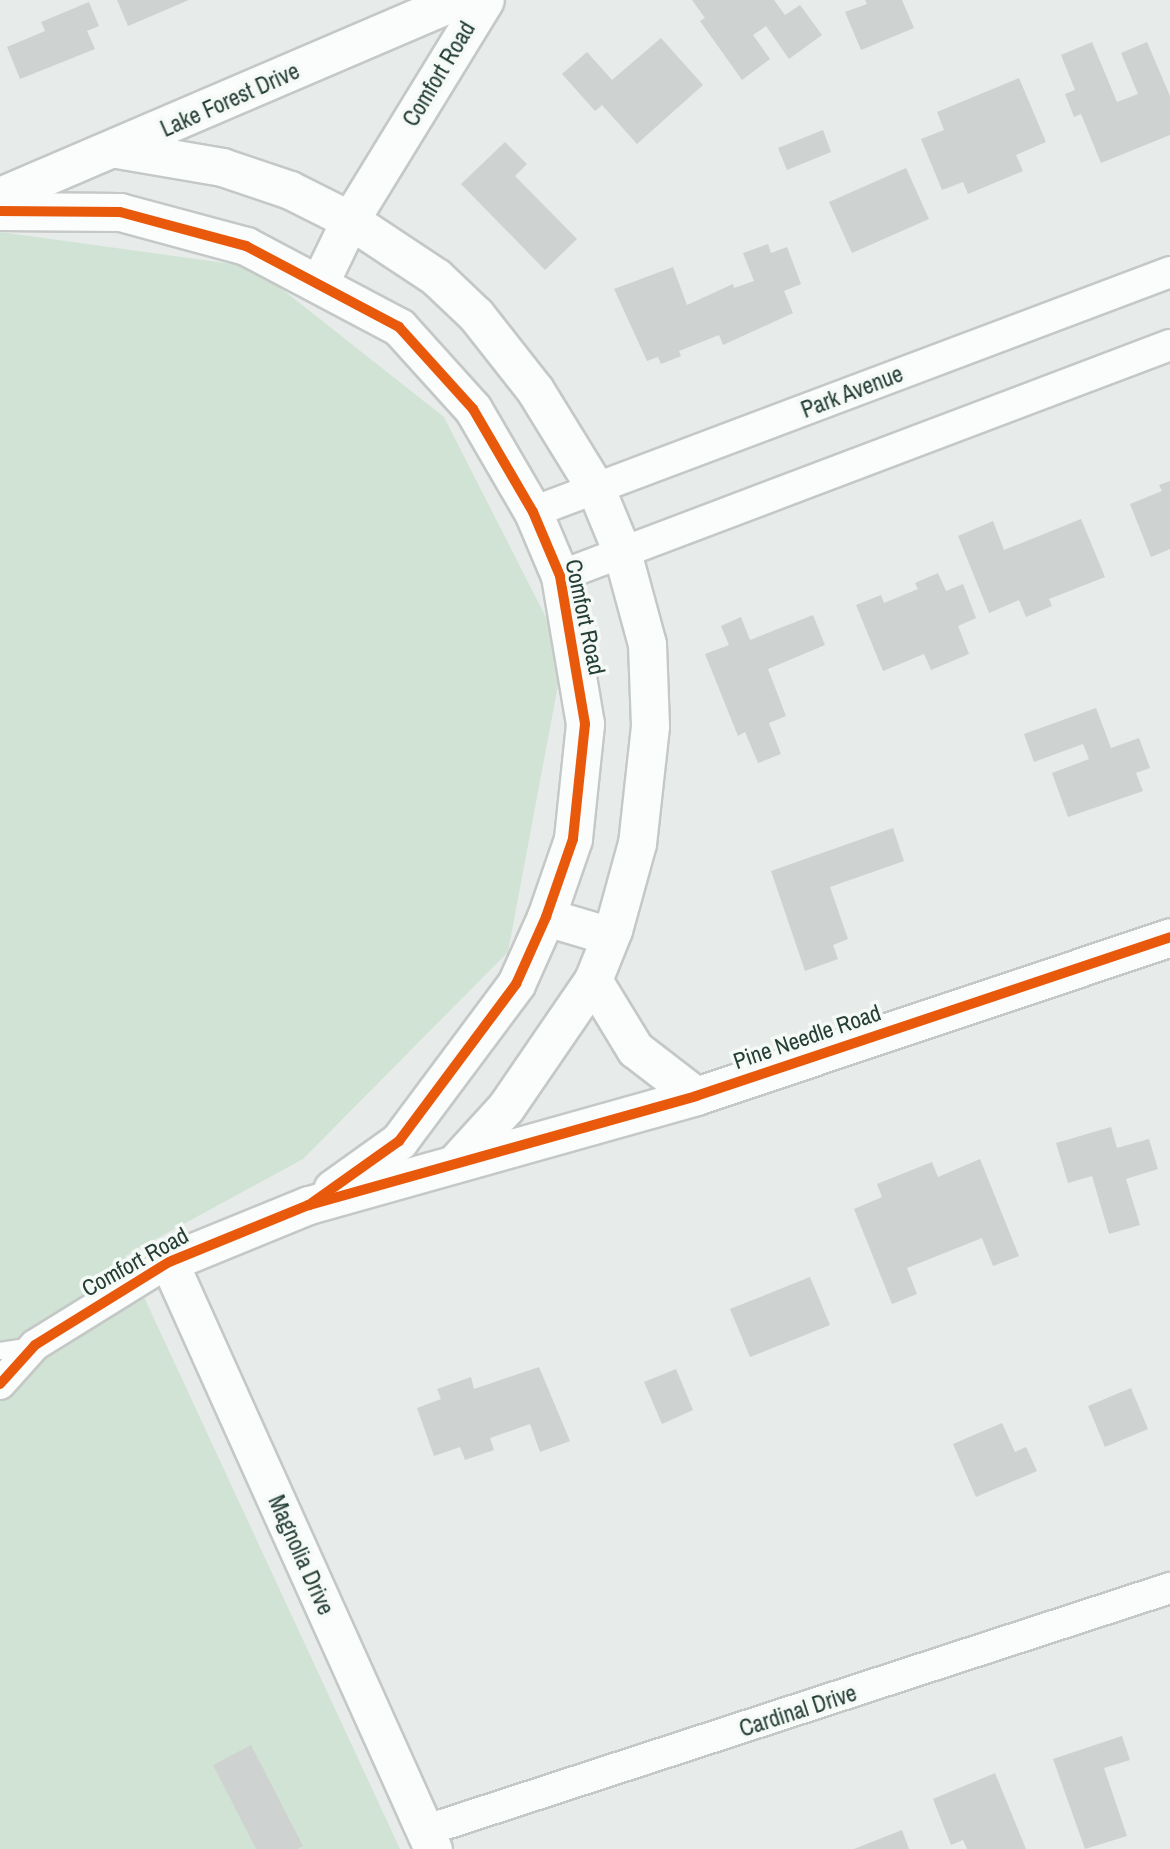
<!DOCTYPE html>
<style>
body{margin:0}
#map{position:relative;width:1170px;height:1849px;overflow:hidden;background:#e7ebe9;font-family:"Archivo Narrow",sans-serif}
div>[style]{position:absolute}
.green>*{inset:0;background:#d1e3d5}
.building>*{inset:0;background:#ced2d0}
.roads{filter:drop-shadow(2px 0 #c4c8c6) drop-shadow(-2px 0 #c4c8c6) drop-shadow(0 2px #c4c8c6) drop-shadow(0 -2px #c4c8c6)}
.service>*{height:16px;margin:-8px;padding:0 8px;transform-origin:8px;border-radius:8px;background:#fbfcfc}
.minor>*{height:30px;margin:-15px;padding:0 15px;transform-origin:15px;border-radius:15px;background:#fbfcfc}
.tertiary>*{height:37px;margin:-18.5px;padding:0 18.5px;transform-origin:18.5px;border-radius:18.5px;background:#fbfcfc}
.cycleway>*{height:10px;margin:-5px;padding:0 5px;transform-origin:5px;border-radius:5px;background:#e8590c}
span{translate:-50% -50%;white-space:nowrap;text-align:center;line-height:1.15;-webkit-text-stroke:7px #f5faf7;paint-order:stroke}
.street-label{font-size:23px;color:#253e36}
</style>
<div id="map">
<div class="green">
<i style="clip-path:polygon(0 232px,254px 267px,444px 417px,564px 653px,508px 952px,303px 1159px,125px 1256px,400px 1849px,0 1849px)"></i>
</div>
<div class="building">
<i style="clip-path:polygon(117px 0,189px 0,128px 26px)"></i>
<i style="clip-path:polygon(692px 0,774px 0,785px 15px,800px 5px,822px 35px,789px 59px,766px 26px,753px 35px,770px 59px,742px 80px,700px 21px,705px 18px)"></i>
<i style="clip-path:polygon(865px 0,902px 0,914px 28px,861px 50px,845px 12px,867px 4px)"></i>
<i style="clip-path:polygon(89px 2px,99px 26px,87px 31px,95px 49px,20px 79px,7px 47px,45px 31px,41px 22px)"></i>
<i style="clip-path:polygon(661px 38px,703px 85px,637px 144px,602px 105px,595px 111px,562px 74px,587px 52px,612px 80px)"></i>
<i style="clip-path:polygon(1092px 42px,1117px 102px,1138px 94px,1121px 53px,1147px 42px,1170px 96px,1170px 135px,1101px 163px,1081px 114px,1074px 117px,1065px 94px,1075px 90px,1061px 55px)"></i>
<i style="clip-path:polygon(1019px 78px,1046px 142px,1016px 155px,1023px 171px,968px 194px,963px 182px,942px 190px,921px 139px,944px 130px,937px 112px)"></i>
<i style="clip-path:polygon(823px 130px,831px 152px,787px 170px,778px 148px)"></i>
<i style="clip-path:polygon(505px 142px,527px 164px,515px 176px,577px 239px,545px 270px,461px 184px)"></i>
<i style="clip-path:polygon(906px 168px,929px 219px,852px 253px,829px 202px)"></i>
<i style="clip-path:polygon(768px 244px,771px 253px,787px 247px,801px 284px,784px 291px,793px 313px,723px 345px,719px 335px,679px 351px,681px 356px,661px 364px,658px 357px,647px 361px,614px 289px,673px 267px,687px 305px,733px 284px,734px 288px,754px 281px,743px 253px)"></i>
<i style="clip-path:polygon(1170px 481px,1170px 549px,1151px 557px,1130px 504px,1162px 491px,1159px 485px)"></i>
<i style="clip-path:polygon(1081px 519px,1105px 577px,1049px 599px,1052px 606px,1026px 617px,1019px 600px,989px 613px,958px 536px,993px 521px,1004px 550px)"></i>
<i style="clip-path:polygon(938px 573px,946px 591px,963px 584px,976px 618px,958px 626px,969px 654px,931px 670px,924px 654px,883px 671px,856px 605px,881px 595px,884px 603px,918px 589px,915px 583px)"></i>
<i style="clip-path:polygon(813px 615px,825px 645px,768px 669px,786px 716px,769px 723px,781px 754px,758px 763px,745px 732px,738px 736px,705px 654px,729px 645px,721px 626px,741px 617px,750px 640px)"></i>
<i style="clip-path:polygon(1096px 708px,1111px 748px,1139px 738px,1150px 768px,1136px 773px,1143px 791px,1068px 817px,1052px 773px,1089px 759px,1083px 744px,1034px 762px,1024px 734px)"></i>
<i style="clip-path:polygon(893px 828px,904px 861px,830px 887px,848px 939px,833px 945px,838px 959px,805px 971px,771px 871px)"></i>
<i style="clip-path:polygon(1111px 1127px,1117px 1148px,1149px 1139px,1158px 1169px,1126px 1179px,1140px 1225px,1109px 1234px,1092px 1176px,1068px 1183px,1056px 1143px)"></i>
<i style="clip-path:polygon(980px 1159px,1019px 1256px,993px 1266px,982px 1238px,907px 1268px,917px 1294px,892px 1304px,854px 1209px,882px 1197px,877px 1184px,932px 1162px,938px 1177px)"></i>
<i style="clip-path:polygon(810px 1277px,830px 1325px,750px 1357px,730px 1309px)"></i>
<i style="clip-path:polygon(539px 1367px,570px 1441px,540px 1452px,530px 1424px,490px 1438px,494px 1450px,465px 1460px,460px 1447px,434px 1456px,417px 1408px,441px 1399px,437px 1389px,471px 1377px,474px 1389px)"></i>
<i style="clip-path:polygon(676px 1369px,693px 1410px,662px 1424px,644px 1382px)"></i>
<i style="clip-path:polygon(1131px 1388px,1148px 1429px,1105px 1447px,1088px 1406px)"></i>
<i style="clip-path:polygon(1002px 1423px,1015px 1452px,1026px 1447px,1037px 1471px,976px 1497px,953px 1444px)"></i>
<i style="clip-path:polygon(1122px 1736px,1130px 1760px,1104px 1768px,1127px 1836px,1085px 1849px,1053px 1759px)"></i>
<i style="clip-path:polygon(251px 1745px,303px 1846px,297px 1849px,256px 1849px,213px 1765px)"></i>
<i style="clip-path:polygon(995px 1773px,1026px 1849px,967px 1849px,963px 1840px,951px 1845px,933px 1799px)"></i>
<i style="clip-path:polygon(902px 1830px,909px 1849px,854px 1849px)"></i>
</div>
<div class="roads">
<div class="service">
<i style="left:0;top:1351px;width:33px;rotate:-9deg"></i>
</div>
<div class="minor">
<i style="left:533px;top:512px;width:681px;rotate:-20.64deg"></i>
<i style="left:560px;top:576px;width:652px;rotate:-20.74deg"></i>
<i style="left:0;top:1384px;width:52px;rotate:-48.1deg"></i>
<i style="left:35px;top:1345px;width:158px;rotate:-31.8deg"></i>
<i style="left:424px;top:1831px;width:785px;rotate:-18.04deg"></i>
</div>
<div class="tertiary">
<i style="left:117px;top:149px;width:107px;rotate:9.7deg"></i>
<i style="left:222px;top:167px;width:72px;rotate:18.7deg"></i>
<i style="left:290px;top:190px;width:67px;rotate:26.6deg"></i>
<i style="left:350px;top:220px;width:103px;rotate:33.5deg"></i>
<i style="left:436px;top:277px;width:55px;rotate:43.5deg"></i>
<i style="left:476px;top:315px;width:95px;rotate:51.8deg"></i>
<i style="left:535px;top:390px;width:116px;rotate:58.4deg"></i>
<i style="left:596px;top:489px;width:68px;rotate:67.6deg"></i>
<i style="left:622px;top:552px;width:95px;rotate:74.8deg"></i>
<i style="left:647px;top:644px;width:82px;rotate:87.9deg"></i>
<i style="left:650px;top:726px;width:118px;rotate:96.3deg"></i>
<i style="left:637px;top:843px;width:90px;rotate:105.4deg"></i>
<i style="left:613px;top:930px;width:54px;rotate:111.8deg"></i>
<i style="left:593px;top:980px;width:154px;rotate:124.4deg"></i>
<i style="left:506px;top:1107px;width:77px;rotate:132.4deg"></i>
<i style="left:0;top:196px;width:497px;rotate:-23.2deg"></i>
<i style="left:0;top:211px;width:120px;rotate:0.5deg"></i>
<i style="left:120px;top:212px;width:131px;rotate:15.1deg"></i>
<i style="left:246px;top:246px;width:173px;rotate:27.9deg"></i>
<i style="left:399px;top:327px;width:110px;rotate:47.9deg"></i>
<i style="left:473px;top:409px;width:119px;rotate:59.8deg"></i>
<i style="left:533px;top:512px;width:69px;rotate:67.1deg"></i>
<i style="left:560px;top:576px;width:150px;rotate:80.4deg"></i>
<i style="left:585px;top:724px;width:116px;rotate:96deg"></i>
<i style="left:573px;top:839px;width:83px;rotate:109.1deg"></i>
<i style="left:546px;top:917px;width:73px;rotate:114.1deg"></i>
<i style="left:516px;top:984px;width:196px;rotate:126.7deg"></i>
<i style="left:399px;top:1141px;width:82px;rotate:144.4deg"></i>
<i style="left:320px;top:282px;width:69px;rotate:-64.2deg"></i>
<i style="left:350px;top:220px;width:258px;rotate:-58.5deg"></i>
<i style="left:546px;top:917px;width:67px;rotate:16.5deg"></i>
<i style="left:593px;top:980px;width:81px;rotate:58.7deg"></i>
<i style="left:635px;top:1049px;width:77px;rotate:37.6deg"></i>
<i style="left:433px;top:1849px;width:644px;rotate:-114.22deg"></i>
<i style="left:169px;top:1262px;width:151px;rotate:-22.2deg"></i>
<i style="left:309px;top:1205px;width:402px;rotate:-15.7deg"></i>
<i style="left:696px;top:1096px;width:500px;rotate:-18.5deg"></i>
</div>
</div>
<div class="cycleway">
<i style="left:0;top:211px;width:120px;rotate:0.5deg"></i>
<i style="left:120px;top:212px;width:131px;rotate:15.1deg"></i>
<i style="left:246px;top:246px;width:173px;rotate:27.9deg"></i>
<i style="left:399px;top:327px;width:110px;rotate:47.9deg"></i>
<i style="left:473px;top:409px;width:119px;rotate:59.8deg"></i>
<i style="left:533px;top:512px;width:69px;rotate:67.1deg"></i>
<i style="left:560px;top:576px;width:150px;rotate:80.4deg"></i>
<i style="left:585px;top:724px;width:116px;rotate:96deg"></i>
<i style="left:573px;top:839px;width:83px;rotate:109.1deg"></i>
<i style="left:546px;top:917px;width:73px;rotate:114.1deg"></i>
<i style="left:516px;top:984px;width:196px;rotate:126.7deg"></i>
<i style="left:399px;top:1141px;width:110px;rotate:144.6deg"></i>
<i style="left:0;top:1384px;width:52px;rotate:-48.1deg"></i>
<i style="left:35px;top:1345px;width:158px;rotate:-31.8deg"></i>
<i style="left:169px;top:1262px;width:151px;rotate:-22.2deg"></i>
<i style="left:309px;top:1205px;width:402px;rotate:-15.7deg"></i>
<i style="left:696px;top:1096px;width:500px;rotate:-18.5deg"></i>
</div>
<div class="street-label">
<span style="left:439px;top:74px;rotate:-59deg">Comfort Road</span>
<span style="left:230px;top:100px;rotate:-24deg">Lake Forest Drive</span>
<span style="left:852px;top:392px;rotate:-21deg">Park Avenue</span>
<span style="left:585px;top:617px;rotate:78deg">Comfort Road</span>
<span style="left:807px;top:1037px;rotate:-19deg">Pine Needle Road</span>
<span style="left:135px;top:1262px;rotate:-29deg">Comfort Road</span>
<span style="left:301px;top:1555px;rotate:66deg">Magnolia Drive</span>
<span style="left:798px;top:1711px;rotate:-18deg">Cardinal Drive</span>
</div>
</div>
